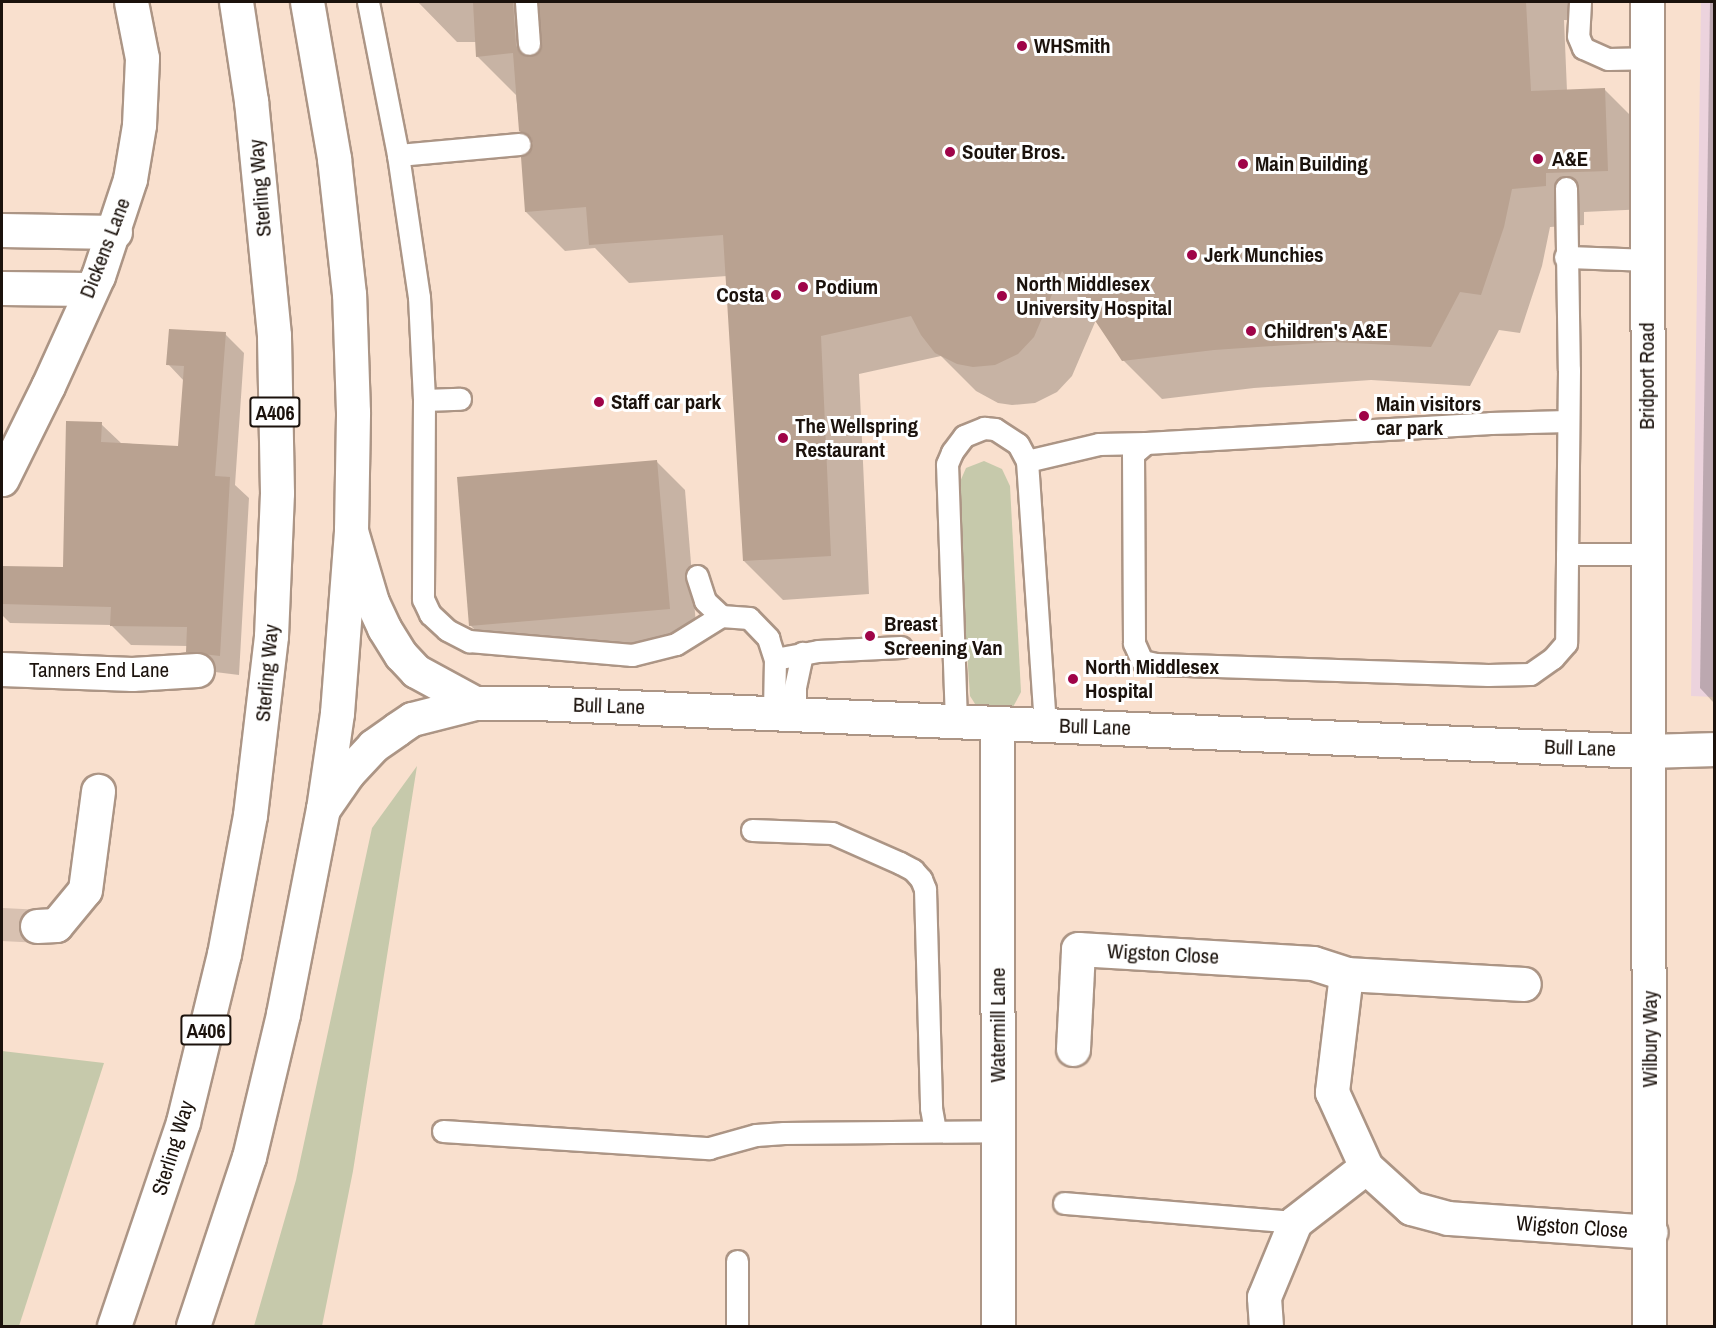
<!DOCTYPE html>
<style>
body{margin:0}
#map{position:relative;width:1716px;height:1328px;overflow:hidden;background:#f9e0ce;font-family:"Archivo Narrow",sans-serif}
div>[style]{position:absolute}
.industrial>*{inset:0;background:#ecd3dd}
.green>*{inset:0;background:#c6c9ab}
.shadow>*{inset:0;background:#0003}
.building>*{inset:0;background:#b9a291}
.minor-tunnel>*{height:33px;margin-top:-16.5px;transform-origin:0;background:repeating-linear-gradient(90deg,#d8c1b1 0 33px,transparent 0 49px)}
.roads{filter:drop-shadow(2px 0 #ac9585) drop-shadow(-2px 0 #ac9585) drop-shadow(0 2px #ac9585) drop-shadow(0 -2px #ac9585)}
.service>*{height:21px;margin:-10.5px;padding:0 10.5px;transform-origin:10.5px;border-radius:10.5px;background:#fff}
.minor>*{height:33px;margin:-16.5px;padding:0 16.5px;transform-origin:16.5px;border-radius:16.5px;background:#fff}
.tertiary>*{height:33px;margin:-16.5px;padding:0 16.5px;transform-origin:16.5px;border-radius:16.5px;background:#fff}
.trunk>*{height:33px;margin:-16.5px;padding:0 16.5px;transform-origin:16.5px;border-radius:16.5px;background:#fff}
.dots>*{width:16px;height:16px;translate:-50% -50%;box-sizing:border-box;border:3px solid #fff;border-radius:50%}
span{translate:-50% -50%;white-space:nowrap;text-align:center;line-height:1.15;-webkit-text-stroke:6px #fff;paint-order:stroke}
.shield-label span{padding:2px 4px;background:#fff;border:2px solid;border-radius:4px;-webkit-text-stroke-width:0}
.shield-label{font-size:20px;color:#1b120c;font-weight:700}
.poi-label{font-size:21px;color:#1b120c;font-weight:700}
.left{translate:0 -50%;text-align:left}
.right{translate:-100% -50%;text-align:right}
.street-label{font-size:21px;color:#1b120c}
.frame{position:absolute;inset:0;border:3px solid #1b120c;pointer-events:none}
</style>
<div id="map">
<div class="industrial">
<i style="clip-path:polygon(1701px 2px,1714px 2px,1714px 697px,1691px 696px)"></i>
</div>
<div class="green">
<i style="clip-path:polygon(984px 461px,1002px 469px,1010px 486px,1021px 692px,1013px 707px,977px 707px,970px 696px,956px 491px,966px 468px)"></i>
<i style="clip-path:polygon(417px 766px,353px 1171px,322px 1326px,254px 1326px,296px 1180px,372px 828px)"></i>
<i style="clip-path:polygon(2px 1051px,104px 1063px,19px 1326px,2px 1326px)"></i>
</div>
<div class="shadow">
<i style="clip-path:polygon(418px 2px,1589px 2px,1589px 21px,1564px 20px,1567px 91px,1604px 89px,1643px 128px,1646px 209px,1584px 212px,1584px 225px,1550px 227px,1542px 266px,1520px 333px,1499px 330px,1470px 386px,1371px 380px,1254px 388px,1162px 399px,1123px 360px,1096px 320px,1072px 376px,1057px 392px,1035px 403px,1012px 405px,998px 403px,976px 391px,941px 356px,859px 374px,869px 594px,783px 600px,744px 561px,727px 276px,629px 283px,595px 248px,565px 251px,526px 212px,529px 155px,534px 144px,520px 131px,516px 95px,477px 56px,477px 42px,457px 42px)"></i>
<i style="clip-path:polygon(1710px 2px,1714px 2px,1714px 703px,1700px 688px)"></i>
<i style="clip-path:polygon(225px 334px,244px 353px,235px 485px,249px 498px,239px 675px,207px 671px,187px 651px,188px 646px,131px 645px,111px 625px,10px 623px,2px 615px,2px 567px,64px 569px,101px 424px,121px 443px,180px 448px,184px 381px,168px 364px)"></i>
<i style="clip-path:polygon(657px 462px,685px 490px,697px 637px,499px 654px,470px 625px)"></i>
</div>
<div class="building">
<i style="clip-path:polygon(473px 2px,513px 2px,516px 45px,519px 52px,529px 57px,537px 54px,542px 44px,539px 2px,1526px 2px,1531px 91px,1605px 88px,1608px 171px,1546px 173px,1546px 186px,1512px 189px,1504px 227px,1481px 295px,1460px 292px,1431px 347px,1332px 342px,1214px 350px,1122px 361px,1062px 271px,1034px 337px,1018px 354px,995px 365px,973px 367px,957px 364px,935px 353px,921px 335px,911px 316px,821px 336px,831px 556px,743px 561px,723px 235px,589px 245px,586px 207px,525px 212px,521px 157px,528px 154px,533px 143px,530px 136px,519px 131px,513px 53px,476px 57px)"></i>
<i style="clip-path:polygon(169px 329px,226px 332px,215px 476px,230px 477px,220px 656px,186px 652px,187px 627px,110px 626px,111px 607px,2px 604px,2px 566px,63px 567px,66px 421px,102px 422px,101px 442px,178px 446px,184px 366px,166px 365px)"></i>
<i style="clip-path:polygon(657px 460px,670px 609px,469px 626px,457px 477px)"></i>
</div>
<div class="minor-tunnel">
<i style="left:2px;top:924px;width:35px;rotate:3deg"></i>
</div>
<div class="roads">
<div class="service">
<i style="left:368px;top:2px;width:156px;rotate:78.9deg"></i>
<i style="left:398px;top:155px;width:144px;rotate:81.6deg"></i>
<i style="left:419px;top:297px;width:103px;rotate:87.2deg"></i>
<i style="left:424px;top:400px;width:199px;rotate:90.3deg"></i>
<i style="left:423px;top:599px;width:17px;rotate:65deg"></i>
<i style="left:430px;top:614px;width:23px;rotate:43deg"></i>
<i style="left:447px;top:630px;width:25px;rotate:27deg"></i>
<i style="left:469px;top:641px;width:164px;rotate:4.9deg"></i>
<i style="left:632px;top:655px;width:45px;rotate:-14deg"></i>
<i style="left:676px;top:644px;width:53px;rotate:-31.9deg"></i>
<i style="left:721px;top:616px;width:28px;rotate:4deg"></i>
<i style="left:749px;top:618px;width:28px;rotate:46deg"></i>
<i style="left:768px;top:638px;width:22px;rotate:72deg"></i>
<i style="left:775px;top:659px;width:54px;rotate:91.1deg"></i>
<i style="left:526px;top:2px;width:42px;rotate:85.9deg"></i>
<i style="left:1580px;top:2px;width:34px;rotate:93deg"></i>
<i style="left:1578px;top:36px;width:13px;rotate:67deg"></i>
<i style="left:1583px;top:48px;width:27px;rotate:24deg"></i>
<i style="left:1608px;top:59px;width:39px;rotate:-1deg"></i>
<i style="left:398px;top:155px;width:122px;rotate:-5.2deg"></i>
<i style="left:1566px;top:188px;width:182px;rotate:89.1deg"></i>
<i style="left:1569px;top:370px;width:273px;rotate:90.6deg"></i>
<i style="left:1566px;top:643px;width:20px;rotate:131deg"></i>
<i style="left:1553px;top:658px;width:28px;rotate:145deg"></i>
<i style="left:1530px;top:674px;width:42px;rotate:178.6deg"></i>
<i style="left:1488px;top:675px;width:332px;rotate:-178.1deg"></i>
<i style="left:1156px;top:664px;width:14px;rotate:-168deg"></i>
<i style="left:1142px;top:661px;width:20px;rotate:-114deg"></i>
<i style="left:1134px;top:643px;width:189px;rotate:-90.3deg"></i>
<i style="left:1133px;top:454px;width:17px;rotate:-40deg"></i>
<i style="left:1146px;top:443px;width:345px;rotate:-3.3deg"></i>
<i style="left:1490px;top:423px;width:78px;rotate:-1.5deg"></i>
<i style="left:1565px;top:257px;width:81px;rotate:2.1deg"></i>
<i style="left:424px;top:400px;width:36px;rotate:-2deg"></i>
<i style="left:1027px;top:461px;width:74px;rotate:-13.3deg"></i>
<i style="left:1099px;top:444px;width:47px;rotate:-1.2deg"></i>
<i style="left:1567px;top:554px;width:80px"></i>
<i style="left:697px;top:576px;width:26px;rotate:72deg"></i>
<i style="left:705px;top:601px;width:22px;rotate:43deg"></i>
<i style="left:775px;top:659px;width:44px;rotate:-10.5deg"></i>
<i style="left:818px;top:651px;width:83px;rotate:-2.8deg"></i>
<i style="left:795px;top:714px;width:27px;rotate:-90deg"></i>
<i style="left:795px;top:687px;width:35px;rotate:-78deg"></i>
<i style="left:956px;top:721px;width:257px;rotate:-92deg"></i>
<i style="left:947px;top:464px;width:13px;rotate:-67deg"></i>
<i style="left:952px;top:452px;width:20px;rotate:-53deg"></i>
<i style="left:964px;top:436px;width:22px;rotate:-22deg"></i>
<i style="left:984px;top:428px;width:11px;rotate:5deg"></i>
<i style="left:995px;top:429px;width:27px;rotate:33deg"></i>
<i style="left:1018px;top:444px;width:19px;rotate:62deg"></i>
<i style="left:1027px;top:461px;width:265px;rotate:86.1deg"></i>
<i style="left:752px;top:830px;width:80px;rotate:2.1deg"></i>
<i style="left:832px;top:833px;width:74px;rotate:23.8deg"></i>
<i style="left:900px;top:863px;width:15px;rotate:28deg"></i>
<i style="left:913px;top:870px;width:12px;rotate:48deg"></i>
<i style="left:921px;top:879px;width:11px;rotate:68deg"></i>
<i style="left:925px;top:889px;width:219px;rotate:88.4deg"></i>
<i style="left:931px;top:1108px;width:23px;rotate:80deg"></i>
<i style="left:443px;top:1131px;width:267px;rotate:3.7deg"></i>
<i style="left:709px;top:1148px;width:49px;rotate:-15.5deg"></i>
<i style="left:756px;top:1135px;width:28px;rotate:-4deg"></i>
<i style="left:784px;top:1133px;width:214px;rotate:-0.5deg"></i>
<i style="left:1064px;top:1203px;width:232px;rotate:4.7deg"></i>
<i style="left:737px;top:1326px;width:65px;rotate:-90deg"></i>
</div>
<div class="minor">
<i style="left:2px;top:230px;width:113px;rotate:1deg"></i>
<i style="left:2px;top:288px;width:88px;rotate:0.7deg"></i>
<i style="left:2px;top:479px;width:104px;rotate:-63.7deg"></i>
<i style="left:48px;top:386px;width:121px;rotate:-65.6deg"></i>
<i style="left:98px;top:276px;width:102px;rotate:-71.7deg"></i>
<i style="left:130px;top:179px;width:55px;rotate:-80.5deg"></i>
<i style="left:139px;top:125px;width:67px;rotate:-87.4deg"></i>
<i style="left:142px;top:58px;width:57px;rotate:-101.1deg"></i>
<i style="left:2px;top:669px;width:130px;rotate:2.2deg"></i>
<i style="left:132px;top:674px;width:65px;rotate:-3.5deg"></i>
<i style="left:997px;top:723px;width:603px;rotate:89.9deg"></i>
<i style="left:1646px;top:751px;width:68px;rotate:-1.7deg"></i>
<i style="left:37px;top:926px;width:19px;rotate:-3deg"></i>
<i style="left:56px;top:925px;width:45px;rotate:-50.4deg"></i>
<i style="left:85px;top:890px;width:100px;rotate:-82.5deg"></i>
<i style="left:1346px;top:974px;width:119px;rotate:96.8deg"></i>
<i style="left:1332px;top:1092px;width:82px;rotate:65.6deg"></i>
<i style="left:1366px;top:1167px;width:61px;rotate:42.3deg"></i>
<i style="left:1411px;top:1208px;width:38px;rotate:15deg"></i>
<i style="left:1448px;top:1218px;width:203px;rotate:3.9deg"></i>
<i style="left:1073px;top:1049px;width:100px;rotate:-87.1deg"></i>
<i style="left:1078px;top:949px;width:235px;rotate:3.4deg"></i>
<i style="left:1313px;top:963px;width:35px;rotate:18deg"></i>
<i style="left:1346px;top:974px;width:178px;rotate:3.2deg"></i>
<i style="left:1266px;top:1326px;width:29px;rotate:-94deg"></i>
<i style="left:1264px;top:1297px;width:81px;rotate:-67.5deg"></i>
<i style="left:1295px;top:1222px;width:90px;rotate:-37.8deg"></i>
</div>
<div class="tertiary">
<i style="left:1647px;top:2px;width:1324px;rotate:89.91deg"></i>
<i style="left:351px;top:531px;width:74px;rotate:73.5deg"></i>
<i style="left:372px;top:602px;width:29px;rotate:65deg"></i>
<i style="left:384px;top:628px;width:32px;rotate:58deg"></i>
<i style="left:401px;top:655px;width:22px;rotate:47deg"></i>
<i style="left:416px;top:671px;width:67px;rotate:28.5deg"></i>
<i style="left:323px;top:809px;width:44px;rotate:-55.2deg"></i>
<i style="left:348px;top:773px;width:37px;rotate:-47deg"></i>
<i style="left:373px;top:746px;width:29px;rotate:-35deg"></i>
<i style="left:397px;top:729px;width:18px;rotate:-34deg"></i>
<i style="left:412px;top:719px;width:65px;rotate:-14.3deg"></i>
<i style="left:475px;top:703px;width:61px"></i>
<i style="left:536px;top:703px;width:1111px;rotate:2.48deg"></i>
</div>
<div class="trunk">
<i style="left:114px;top:1326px;width:215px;rotate:-71.3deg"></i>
<i style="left:183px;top:1122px;width:173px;rotate:-76.3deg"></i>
<i style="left:224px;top:954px;width:141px;rotate:-79.4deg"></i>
<i style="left:250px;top:815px;width:180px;rotate:-83.3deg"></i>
<i style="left:271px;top:636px;width:143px;rotate:-87.6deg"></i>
<i style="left:277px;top:493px;width:158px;rotate:-91.1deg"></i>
<i style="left:274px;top:335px;width:235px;rotate:-95.6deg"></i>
<i style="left:251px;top:101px;width:100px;rotate:-98.6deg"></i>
<i style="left:193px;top:1326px;width:178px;rotate:-71.7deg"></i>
<i style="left:249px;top:1157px;width:147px;rotate:-76.6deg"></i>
<i style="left:283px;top:1014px;width:209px;rotate:-79deg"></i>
<i style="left:323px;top:809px;width:97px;rotate:-81.7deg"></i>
<i style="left:337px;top:713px;width:184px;rotate:-85.6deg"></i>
<i style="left:351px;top:530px;width:118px;rotate:-89deg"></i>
<i style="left:353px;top:412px;width:118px;rotate:-91.9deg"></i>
<i style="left:349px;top:294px;width:137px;rotate:-96.3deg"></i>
<i style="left:334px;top:158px;width:158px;rotate:-99.8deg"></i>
</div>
</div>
<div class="dots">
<i style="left:1022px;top:46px;background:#9f0448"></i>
<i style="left:950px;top:152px;background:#9f0448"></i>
<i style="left:1538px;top:159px;background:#9f0448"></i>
<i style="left:1243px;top:164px;background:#9f0448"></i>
<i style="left:1192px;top:255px;background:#9f0448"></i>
<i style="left:803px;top:287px;background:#9f0448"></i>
<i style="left:776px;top:295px;background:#9f0448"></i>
<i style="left:1002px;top:296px;background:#9f0448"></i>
<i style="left:1251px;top:331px;background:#9f0448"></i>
<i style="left:599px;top:402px;background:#9f0448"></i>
<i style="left:1364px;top:416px;background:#9f0448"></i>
<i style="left:783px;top:438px;background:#9f0448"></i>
<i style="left:870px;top:636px;background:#9f0448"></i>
<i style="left:1073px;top:679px;background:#9f0448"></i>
</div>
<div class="shield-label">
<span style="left:275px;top:412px">A406</span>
<span style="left:206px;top:1030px">A406</span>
</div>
<div class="poi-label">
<span class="left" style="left:1034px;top:46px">WHSmith</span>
<span class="left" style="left:962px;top:152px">Souter Bros.</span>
<span class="left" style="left:1552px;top:159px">A&amp;E</span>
<span class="left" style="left:1255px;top:164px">Main Building</span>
<span class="left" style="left:1204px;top:255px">Jerk Munchies</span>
<span class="left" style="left:1016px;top:296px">North Middlesex<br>University Hospital</span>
<span class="left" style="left:815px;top:287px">Podium</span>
<span class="right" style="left:764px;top:295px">Costa</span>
<span class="left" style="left:1264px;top:331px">Children's A&amp;E</span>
<span class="left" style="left:611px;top:402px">Staff car park</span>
<span class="left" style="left:1376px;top:416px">Main visitors<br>car park</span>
<span class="left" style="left:795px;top:438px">The Wellspring<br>Restaurant</span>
<span class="left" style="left:884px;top:636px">Breast<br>Screening Van</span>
<span class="left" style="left:1085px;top:679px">North Middlesex<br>Hospital</span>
</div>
<div class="street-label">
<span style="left:260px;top:188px;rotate:-95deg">Sterling Way</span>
<span style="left:105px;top:248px;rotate:-69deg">Dickens Lane</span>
<span style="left:1647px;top:376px;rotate:-90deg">Bridport Road</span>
<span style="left:99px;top:670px">Tanners End Lane</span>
<span style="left:267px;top:673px;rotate:-85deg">Sterling Way</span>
<span style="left:609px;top:706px;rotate:2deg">Bull Lane</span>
<span style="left:1095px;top:727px;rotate:2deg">Bull Lane</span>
<span style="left:1580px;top:748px;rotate:2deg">Bull Lane</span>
<span style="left:1163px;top:954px;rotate:3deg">Wigston Close</span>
<span style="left:998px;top:1025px;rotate:-90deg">Watermill Lane</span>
<span style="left:1650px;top:1039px;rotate:-90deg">Wilbury Way</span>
<span style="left:173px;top:1148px;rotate:-73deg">Sterling Way</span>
<span style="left:1572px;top:1227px;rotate:4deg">Wigston Close</span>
</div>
<div class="frame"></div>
</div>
